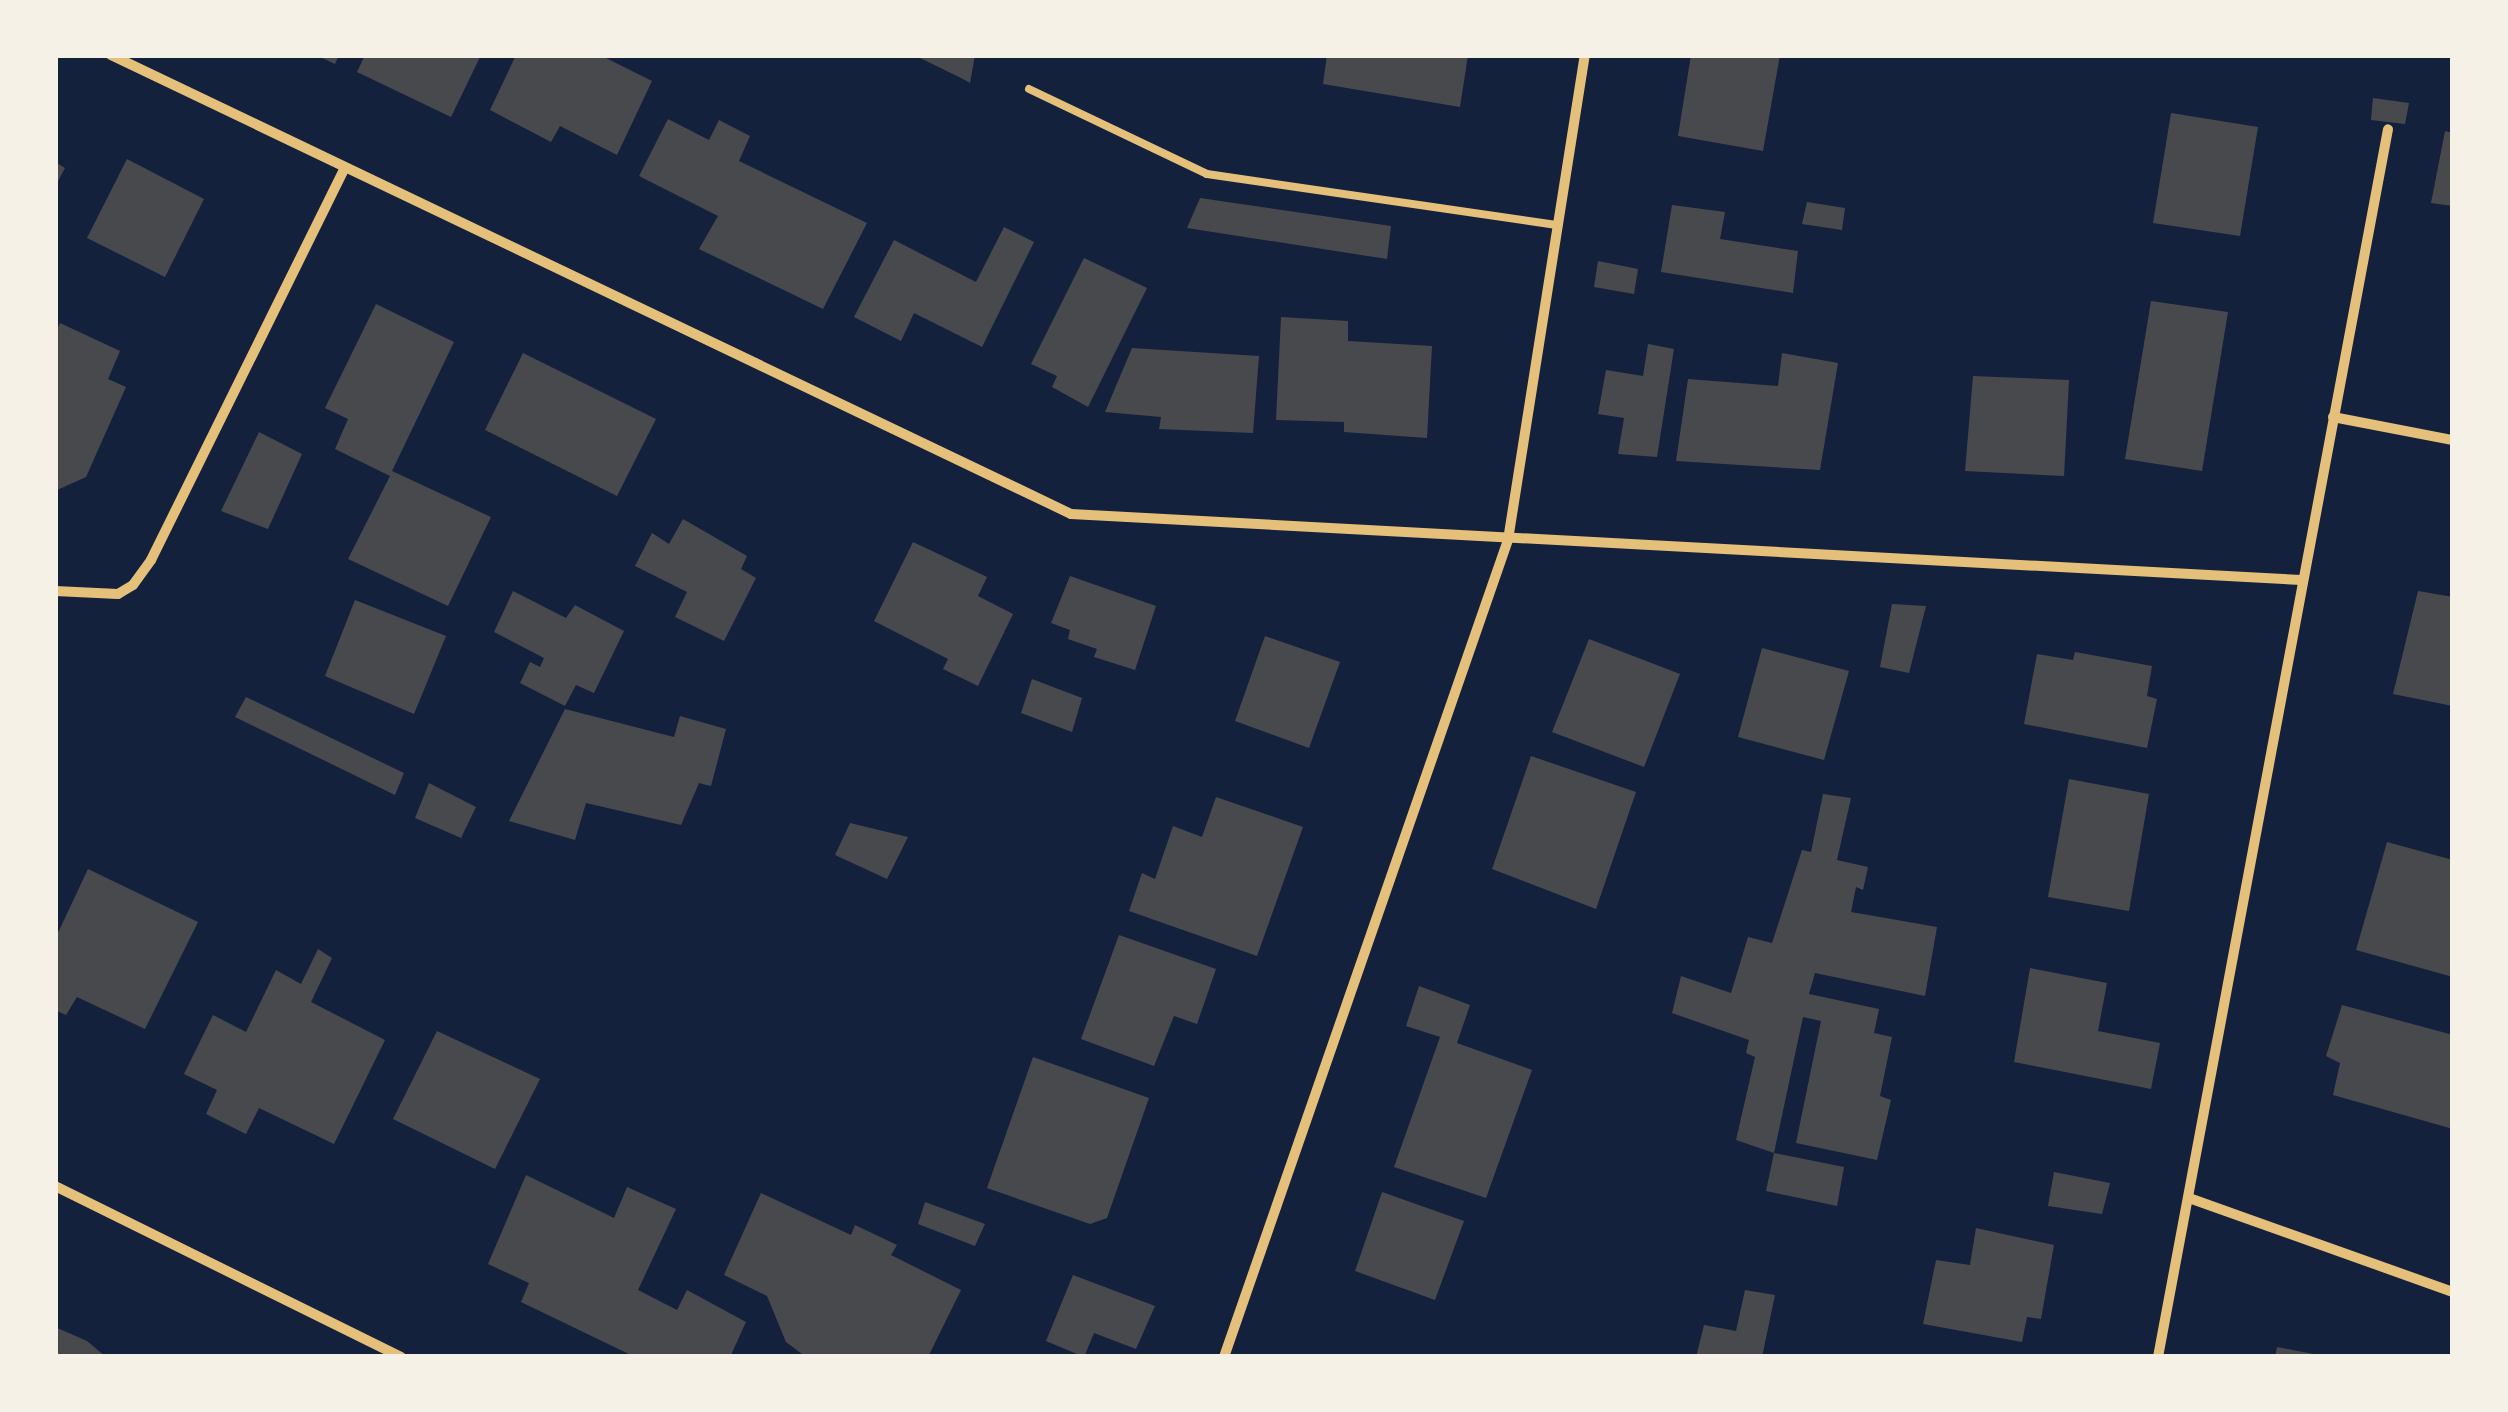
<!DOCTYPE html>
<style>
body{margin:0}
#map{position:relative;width:2508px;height:1412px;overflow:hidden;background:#14213d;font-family:Spectral,serif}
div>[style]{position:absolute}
.building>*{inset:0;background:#48494c}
.service>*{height:8px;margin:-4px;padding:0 4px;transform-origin:4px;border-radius:4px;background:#e5c07b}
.minor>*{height:10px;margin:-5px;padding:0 5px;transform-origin:5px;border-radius:5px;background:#e5c07b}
span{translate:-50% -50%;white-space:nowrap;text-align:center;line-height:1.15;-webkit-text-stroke:9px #f6f1e7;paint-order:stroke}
.frame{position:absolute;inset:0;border:58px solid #f6f1e7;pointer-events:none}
</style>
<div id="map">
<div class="building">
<i style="clip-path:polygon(316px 55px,339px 55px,335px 64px)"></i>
<i style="clip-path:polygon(365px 55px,481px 55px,451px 117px,357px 72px)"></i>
<i style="clip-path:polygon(516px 55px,600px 55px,652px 81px,617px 155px,560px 126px,551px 142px,490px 110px)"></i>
<i style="clip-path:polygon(914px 55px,975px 55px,970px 83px,965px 80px)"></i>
<i style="clip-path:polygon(1327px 55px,1468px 55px,1460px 107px,1323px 84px)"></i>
<i style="clip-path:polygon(1691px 55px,1780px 55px,1763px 151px,1678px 136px)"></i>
<i style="clip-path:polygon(2373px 98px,2409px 103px,2405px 124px,2371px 120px)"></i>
<i style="clip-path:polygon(2171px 113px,2258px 127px,2240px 236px,2153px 223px)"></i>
<i style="clip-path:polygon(668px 119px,709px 140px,719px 120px,750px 136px,739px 161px,867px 223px,823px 309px,699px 249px,718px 216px,639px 176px)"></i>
<i style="clip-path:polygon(2445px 131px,2453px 133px,2453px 206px,2431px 203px)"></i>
<i style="clip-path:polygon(127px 159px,204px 199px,165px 277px,87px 238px)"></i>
<i style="clip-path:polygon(55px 162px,65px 168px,55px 187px)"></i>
<i style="clip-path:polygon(1200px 198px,1391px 226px,1387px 259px,1187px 228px)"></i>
<i style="clip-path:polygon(1807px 202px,1845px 208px,1842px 230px,1802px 224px)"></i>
<i style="clip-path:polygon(1672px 205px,1725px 212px,1720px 239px,1798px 251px,1793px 293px,1661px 272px)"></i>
<i style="clip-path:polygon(1004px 227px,1034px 242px,982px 347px,914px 313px,901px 341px,854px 317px,894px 240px,976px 282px)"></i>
<i style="clip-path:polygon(1084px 258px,1147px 288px,1088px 407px,1052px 387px,1057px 376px,1031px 364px)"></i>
<i style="clip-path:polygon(1598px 261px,1638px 269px,1634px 294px,1594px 287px)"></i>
<i style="clip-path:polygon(2151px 301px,2228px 312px,2202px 471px,2125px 459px)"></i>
<i style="clip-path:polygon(376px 304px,454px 342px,392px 471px,491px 517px,448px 606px,348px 559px,390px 476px,335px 449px,348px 419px,325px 408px)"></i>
<i style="clip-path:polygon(1281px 317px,1348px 321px,1348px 341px,1432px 346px,1427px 438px,1344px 432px,1344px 422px,1276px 420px)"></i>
<i style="clip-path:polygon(60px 323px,120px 351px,108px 379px,126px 387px,86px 477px,55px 491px,55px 334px)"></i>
<i style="clip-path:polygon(1648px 344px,1674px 349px,1657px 457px,1618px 454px,1624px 418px,1598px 414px,1606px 370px,1643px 376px)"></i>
<i style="clip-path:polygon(1132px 348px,1259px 356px,1253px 433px,1159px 429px,1161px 417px,1105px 412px)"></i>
<i style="clip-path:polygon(523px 353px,656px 419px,617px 496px,485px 430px)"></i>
<i style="clip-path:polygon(1782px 353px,1838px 363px,1820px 470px,1676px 461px,1688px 379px,1778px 386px)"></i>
<i style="clip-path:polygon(1973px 376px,2069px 380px,2064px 476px,1965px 471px)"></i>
<i style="clip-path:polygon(259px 432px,302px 454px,268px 529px,221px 511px)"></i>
<i style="clip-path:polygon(683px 519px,747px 556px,741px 569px,756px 578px,724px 641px,675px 617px,687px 592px,635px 566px,652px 533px,669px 544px)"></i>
<i style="clip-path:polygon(913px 542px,987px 577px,978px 596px,1013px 614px,978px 686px,943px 669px,948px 659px,874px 621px)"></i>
<i style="clip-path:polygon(1070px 576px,1156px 606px,1135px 670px,1094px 657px,1097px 649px,1068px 639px,1070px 630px,1051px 623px)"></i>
<i style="clip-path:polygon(513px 591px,566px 618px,575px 605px,624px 631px,594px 693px,576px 685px,565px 706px,520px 683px,530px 662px,540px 667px,544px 658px,494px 632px)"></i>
<i style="clip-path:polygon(2418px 591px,2453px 597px,2453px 706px,2393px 694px)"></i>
<i style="clip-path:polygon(355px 600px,446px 636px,414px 714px,325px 676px)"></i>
<i style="clip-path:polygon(1892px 604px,1926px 606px,1909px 673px,1880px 667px)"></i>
<i style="clip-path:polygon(1265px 636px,1340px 662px,1309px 748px,1235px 721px)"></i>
<i style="clip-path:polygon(1589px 639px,1680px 674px,1644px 767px,1552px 732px)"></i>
<i style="clip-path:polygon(1762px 648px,1849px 671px,1824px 760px,1738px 737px)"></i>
<i style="clip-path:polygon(2075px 652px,2152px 666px,2147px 696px,2157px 699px,2147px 748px,2024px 724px,2037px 654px,2073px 660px)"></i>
<i style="clip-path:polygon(1032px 679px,1082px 698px,1072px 732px,1021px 713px)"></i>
<i style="clip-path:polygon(246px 697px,404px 773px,395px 795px,235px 717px)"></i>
<i style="clip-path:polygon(565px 709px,674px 737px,680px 716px,726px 729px,711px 786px,699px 783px,681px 825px,586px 803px,575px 840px,509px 821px)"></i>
<i style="clip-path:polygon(1531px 756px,1636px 792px,1596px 909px,1492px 869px)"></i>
<i style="clip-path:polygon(2069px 779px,2149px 794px,2129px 911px,2048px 897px)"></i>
<i style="clip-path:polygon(429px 783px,476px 807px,461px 838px,415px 818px)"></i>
<i style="clip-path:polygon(1823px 794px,1851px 798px,1837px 860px,1868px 867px,1863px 890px,1856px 887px,1851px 912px,1937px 927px,1925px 996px,1815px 973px,1809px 994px,1879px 1009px,1874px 1033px,1892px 1037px,1880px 1096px,1891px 1100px,1877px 1160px,1796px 1143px,1821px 1021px,1803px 1017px,1774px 1153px,1736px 1140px,1755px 1057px,1746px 1053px,1749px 1040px,1672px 1013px,1681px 976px,1731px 993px,1748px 937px,1772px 943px,1802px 850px,1811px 852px)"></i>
<i style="clip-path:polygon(1216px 797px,1303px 827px,1257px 956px,1129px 911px,1142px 873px,1155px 879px,1173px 826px,1202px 837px)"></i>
<i style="clip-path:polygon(850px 823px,908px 837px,887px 879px,835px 855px)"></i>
<i style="clip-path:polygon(2387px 842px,2453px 860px,2453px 977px,2356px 950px)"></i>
<i style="clip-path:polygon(88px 869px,198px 922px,145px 1029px,77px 997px,66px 1015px,55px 1010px,55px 939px)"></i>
<i style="clip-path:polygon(1119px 935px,1216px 969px,1197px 1024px,1174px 1016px,1154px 1066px,1081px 1039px)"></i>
<i style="clip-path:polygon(318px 949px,332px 958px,311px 1002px,385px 1040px,334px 1144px,259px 1108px,246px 1134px,206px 1114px,217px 1090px,184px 1074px,213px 1015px,246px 1032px,276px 970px,301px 984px)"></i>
<i style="clip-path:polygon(2030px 968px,2107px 983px,2098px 1031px,2160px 1043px,2151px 1089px,2014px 1062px)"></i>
<i style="clip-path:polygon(1419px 986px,1470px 1005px,1457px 1043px,1532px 1070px,1486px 1198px,1394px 1167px,1440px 1037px,1406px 1026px)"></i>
<i style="clip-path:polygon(2342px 1005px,2453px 1035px,2453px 1129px,2333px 1095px,2340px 1063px,2326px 1056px)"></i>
<i style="clip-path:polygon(437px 1031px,540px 1079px,495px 1169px,393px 1119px)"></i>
<i style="clip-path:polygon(1033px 1057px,1149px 1098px,1107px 1218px,1090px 1224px,987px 1188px)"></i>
<i style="clip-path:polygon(1774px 1153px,1844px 1167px,1837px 1206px,1766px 1191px)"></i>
<i style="clip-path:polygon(2054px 1172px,2110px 1183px,2102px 1214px,2048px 1206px)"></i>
<i style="clip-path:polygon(526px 1175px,614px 1218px,627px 1187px,676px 1209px,638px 1290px,677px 1310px,687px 1290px,746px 1322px,730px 1357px,635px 1357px,521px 1302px,529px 1283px,488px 1264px)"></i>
<i style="clip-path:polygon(1382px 1192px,1464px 1221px,1435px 1300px,1355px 1271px)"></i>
<i style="clip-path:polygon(761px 1193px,851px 1235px,855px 1225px,897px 1245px,891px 1255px,961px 1290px,928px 1357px,806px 1357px,786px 1342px,767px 1296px,724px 1275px)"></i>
<i style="clip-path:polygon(925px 1202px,985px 1224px,975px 1246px,918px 1224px)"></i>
<i style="clip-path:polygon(1976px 1228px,2054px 1245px,2041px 1319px,2027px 1317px,2022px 1342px,1923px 1324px,1936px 1260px,1970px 1265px)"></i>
<i style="clip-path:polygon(1073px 1275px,1155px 1306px,1136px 1349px,1094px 1333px,1084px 1357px,1046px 1341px)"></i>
<i style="clip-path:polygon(1745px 1290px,1775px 1295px,1762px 1357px,1696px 1357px,1704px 1325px,1736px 1331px)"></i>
<i style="clip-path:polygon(55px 1327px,87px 1341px,106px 1357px,55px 1357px)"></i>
<i style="clip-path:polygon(2277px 1347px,2319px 1355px,2319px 1357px,2275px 1357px)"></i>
</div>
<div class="service">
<i style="left:1029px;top:89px;width:197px;rotate:25.5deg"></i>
<i style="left:1207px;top:174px;width:355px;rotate:8.3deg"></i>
</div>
<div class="minor">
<i style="left:111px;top:55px;width:1064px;rotate:25.55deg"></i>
<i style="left:1071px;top:514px;width:1232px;rotate:3.07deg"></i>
<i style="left:2333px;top:417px;width:122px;rotate:10.9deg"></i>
<i style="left:55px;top:591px;width:63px;rotate:2.7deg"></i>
<i style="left:118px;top:594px;width:17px;rotate:-31deg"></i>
<i style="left:133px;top:585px;width:31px;rotate:-54deg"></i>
<i style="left:151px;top:560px;width:436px;rotate:-63.7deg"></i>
<i style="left:55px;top:1186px;width:386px;rotate:26.3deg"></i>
<i style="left:2189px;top:1198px;width:280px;rotate:19.6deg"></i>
<i style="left:1224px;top:1357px;width:865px;rotate:-70.83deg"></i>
<i style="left:1508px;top:540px;width:491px;rotate:-81deg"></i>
<i style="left:2158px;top:1357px;width:1249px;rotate:-79.39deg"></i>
</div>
<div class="frame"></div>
</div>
